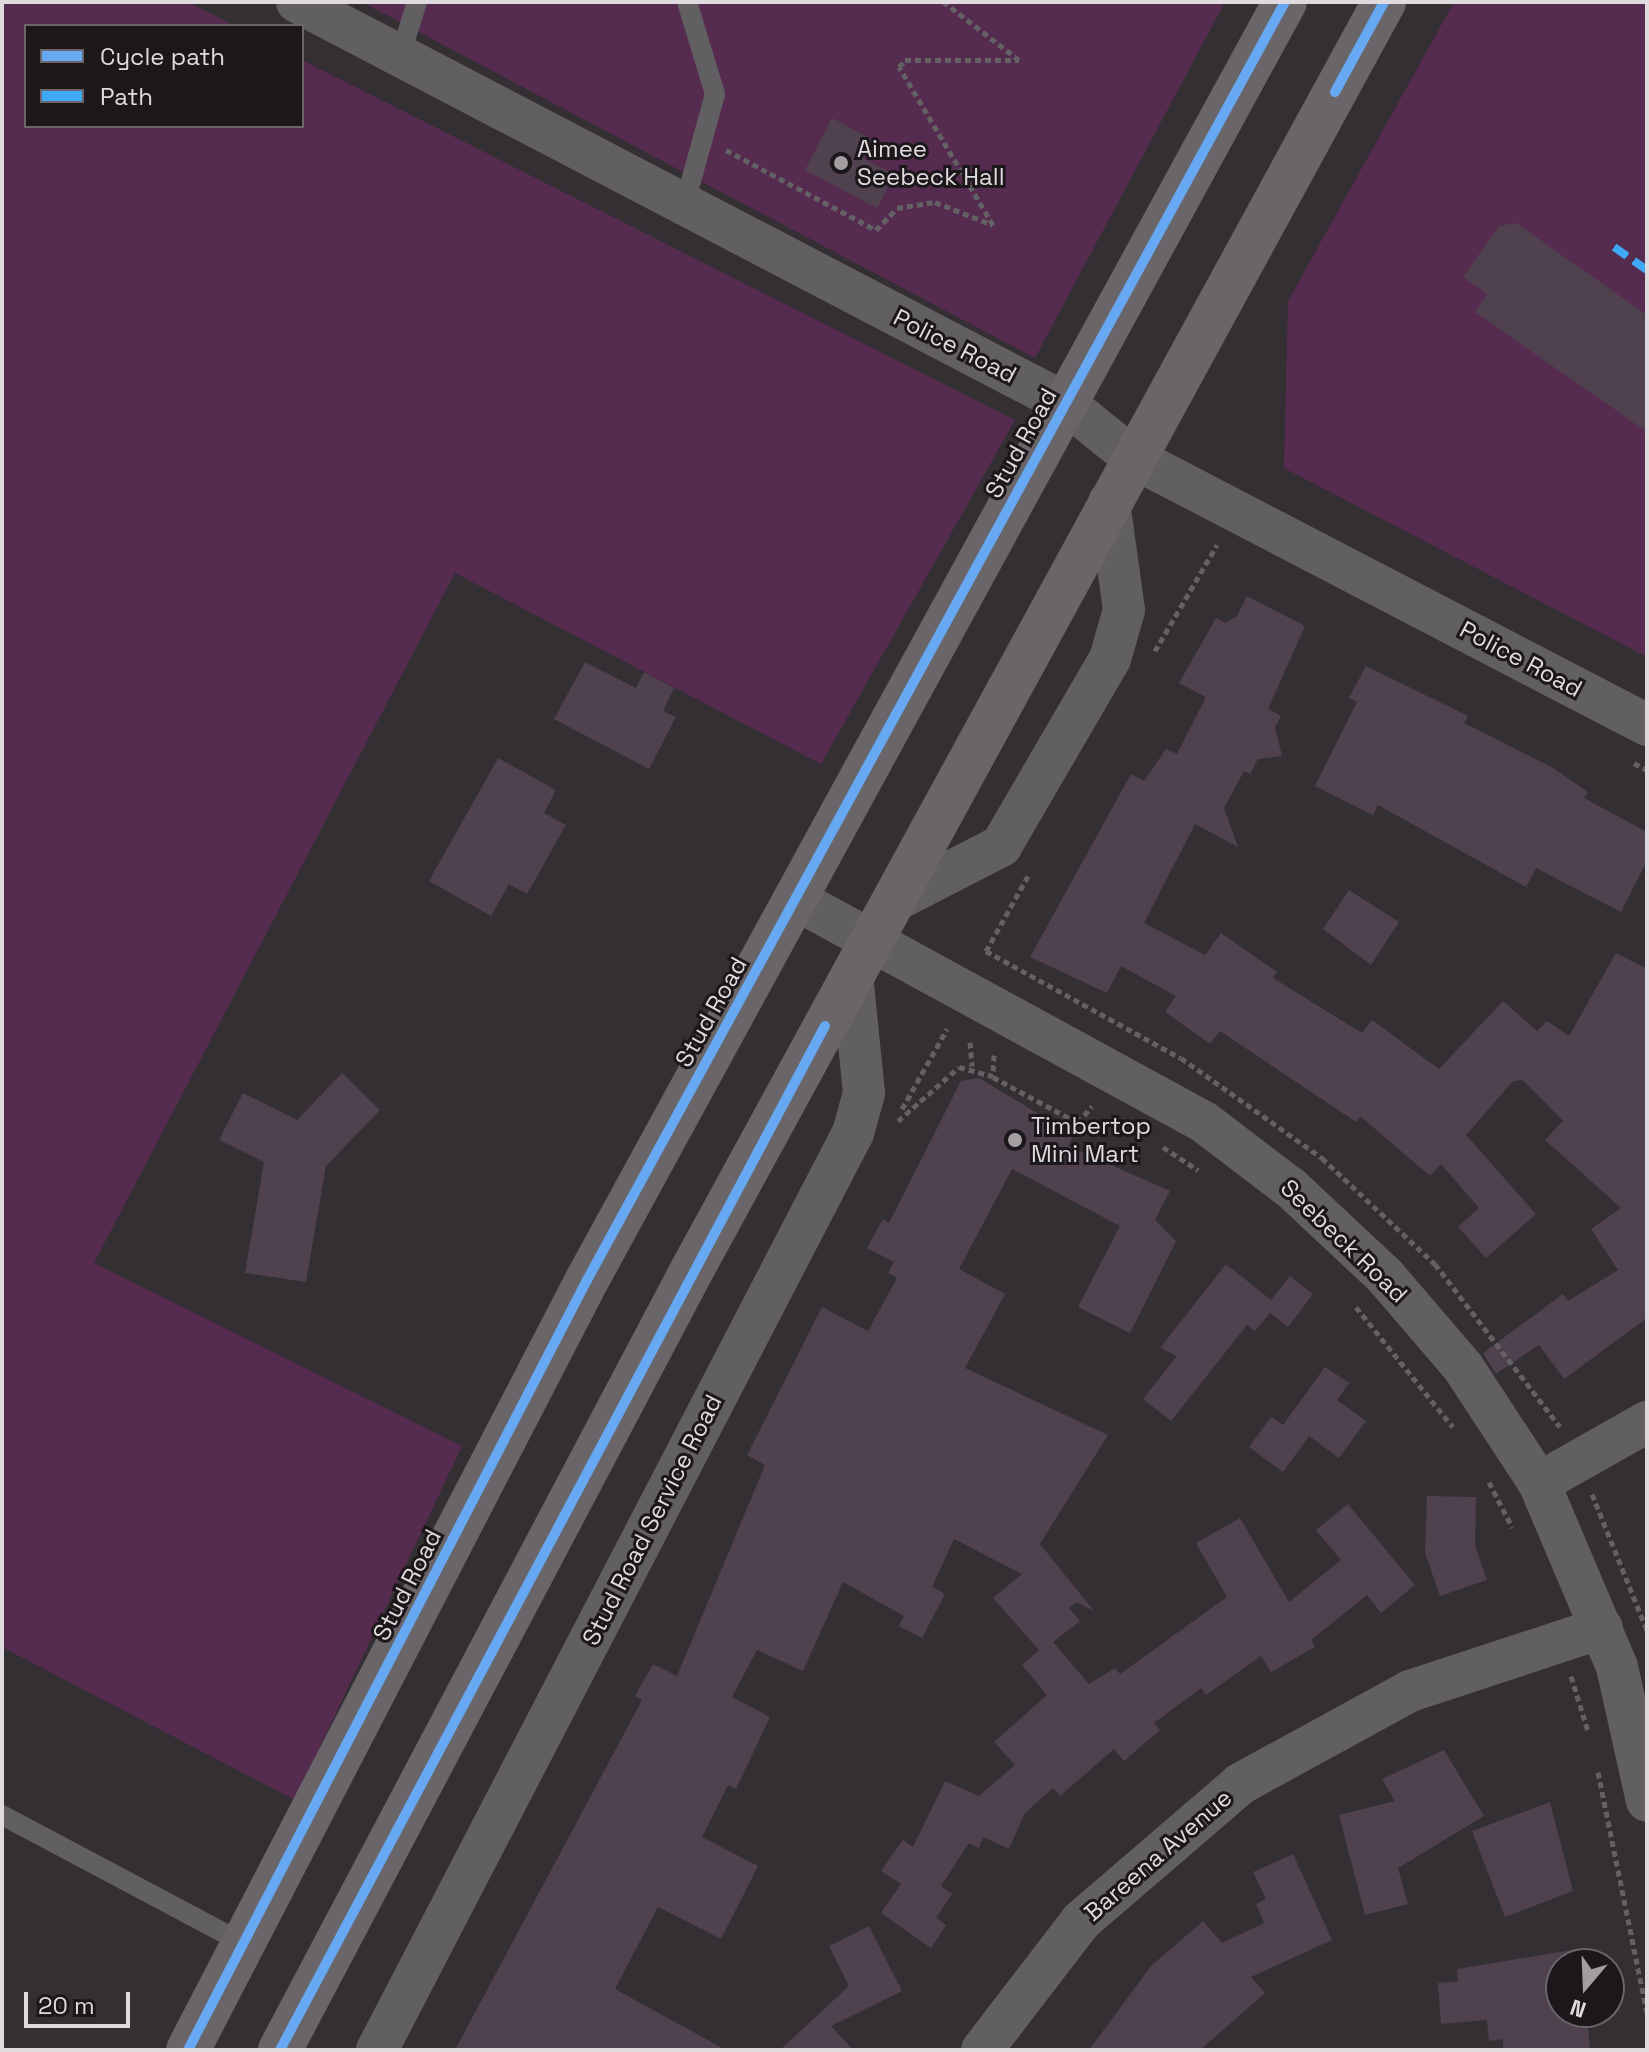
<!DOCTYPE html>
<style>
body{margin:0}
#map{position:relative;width:1649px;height:2052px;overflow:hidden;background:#332f33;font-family:"Space Grotesk",sans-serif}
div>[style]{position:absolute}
.green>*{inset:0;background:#552c50}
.building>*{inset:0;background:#50414e}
.path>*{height:5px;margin-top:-2.5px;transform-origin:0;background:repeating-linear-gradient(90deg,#636163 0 6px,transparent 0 10px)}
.lane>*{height:20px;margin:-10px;padding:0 10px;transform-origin:10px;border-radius:10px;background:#625f62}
.street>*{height:42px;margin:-21px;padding:0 21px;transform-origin:21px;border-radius:21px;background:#625f62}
.highway>*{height:44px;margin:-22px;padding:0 22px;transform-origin:22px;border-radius:22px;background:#696568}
.quiet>*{height:8px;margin-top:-4px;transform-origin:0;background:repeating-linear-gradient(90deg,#3fa9f5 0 16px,transparent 0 24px)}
.cycleway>*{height:10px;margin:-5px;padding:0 5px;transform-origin:5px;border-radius:5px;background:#66a8f1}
.dots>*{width:22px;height:22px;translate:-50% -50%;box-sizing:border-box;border:4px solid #1b171a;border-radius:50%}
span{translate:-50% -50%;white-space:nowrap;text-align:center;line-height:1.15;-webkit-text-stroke:6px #1b171a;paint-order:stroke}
.poi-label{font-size:24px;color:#dfdade}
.left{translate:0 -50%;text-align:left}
.street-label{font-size:24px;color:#dfdade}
.frame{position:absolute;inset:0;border:4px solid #dfdade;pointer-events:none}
.legend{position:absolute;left:24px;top:24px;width:280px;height:104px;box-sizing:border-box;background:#1b171a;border:2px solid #696568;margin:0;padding:10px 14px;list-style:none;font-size:24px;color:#dfdade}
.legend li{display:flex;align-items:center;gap:16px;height:40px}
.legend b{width:40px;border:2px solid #696568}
.north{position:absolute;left:1545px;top:1948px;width:80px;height:80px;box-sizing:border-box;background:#1b171a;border:2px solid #696568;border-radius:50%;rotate:199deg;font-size:22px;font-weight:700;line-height:32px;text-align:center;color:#dfdade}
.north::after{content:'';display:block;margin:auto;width:28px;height:36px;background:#a39ea2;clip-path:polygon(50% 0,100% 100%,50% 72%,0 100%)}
.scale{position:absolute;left:24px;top:1992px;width:106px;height:36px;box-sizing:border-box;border:4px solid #dfdade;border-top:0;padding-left:10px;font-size:24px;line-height:28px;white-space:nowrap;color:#dfdade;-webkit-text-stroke:6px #1b171a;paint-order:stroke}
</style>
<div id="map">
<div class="green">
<i style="clip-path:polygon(2px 2px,188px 2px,235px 26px,26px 26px,26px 126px,302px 126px,302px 60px,1015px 420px,821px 764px,455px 573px,94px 1263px,462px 1446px,295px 1800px,2px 1647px)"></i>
<i style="clip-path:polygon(362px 2px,1225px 2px,1035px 358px)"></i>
<i style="clip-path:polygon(1454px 2px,1647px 2px,1647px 657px,1284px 468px,1288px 301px)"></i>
</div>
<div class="building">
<i style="clip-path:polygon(832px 118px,871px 139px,861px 157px,894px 175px,877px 208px,805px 170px)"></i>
<i style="clip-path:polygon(1516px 223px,1647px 315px,1647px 432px,1475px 312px,1487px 294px,1463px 277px,1499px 226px)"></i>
<i style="clip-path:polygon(1247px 596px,1305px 626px,1268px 709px,1281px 716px,1275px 727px,1282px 756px,1258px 759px,1250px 774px,1244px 771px,1224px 808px,1238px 847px,1195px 824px,1144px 923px,1205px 955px,1221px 933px,1277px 972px,1273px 978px,1362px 1033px,1372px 1020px,1439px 1069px,1503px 1001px,1537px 1031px,1547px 1021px,1569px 1036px,1616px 953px,1647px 969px,1647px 1318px,1564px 1379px,1539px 1345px,1496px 1374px,1483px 1353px,1563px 1294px,1568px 1301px,1618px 1270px,1591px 1229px,1621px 1208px,1545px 1140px,1563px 1121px,1523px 1080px,1513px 1081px,1466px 1135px,1536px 1214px,1486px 1258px,1458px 1227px,1479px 1208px,1441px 1164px,1430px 1176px,1360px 1116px,1356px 1122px,1220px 1031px,1210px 1044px,1165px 1012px,1176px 996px,1121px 966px,1107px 993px,1030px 957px,1131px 774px,1144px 781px,1166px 749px,1177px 754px,1206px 697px,1179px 683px,1216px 618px,1225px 623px,1237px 616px)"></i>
<i style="clip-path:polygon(585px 662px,636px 688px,644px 672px,674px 688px,663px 711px,676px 717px,649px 769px,554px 719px)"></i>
<i style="clip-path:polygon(1366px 666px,1468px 716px,1464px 723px,1553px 768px,1588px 792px,1584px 798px,1647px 832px,1647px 861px,1621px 912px,1536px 868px,1526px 887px,1378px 805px,1373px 815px,1315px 786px,1357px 702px,1349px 698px)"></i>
<i style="clip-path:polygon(498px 758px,556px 790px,544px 813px,566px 825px,527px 894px,509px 884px,491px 916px,429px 881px)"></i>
<i style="clip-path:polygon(1349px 890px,1399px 922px,1371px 965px,1323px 929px)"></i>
<i style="clip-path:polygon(342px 1073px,380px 1110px,326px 1166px,306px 1282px,245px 1273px,264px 1162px,219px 1140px,243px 1093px,297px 1120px)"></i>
<i style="clip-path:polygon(979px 1078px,1074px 1135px,1068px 1146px,1170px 1191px,1155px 1220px,1176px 1241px,1130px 1333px,1078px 1307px,1120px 1226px,1012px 1169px,959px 1269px,1005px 1294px,965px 1368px,1108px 1435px,1040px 1544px,1094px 1611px,1076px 1602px,1069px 1608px,1080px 1621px,1053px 1642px,1089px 1684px,1115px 1668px,1120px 1674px,1227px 1597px,1196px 1543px,1240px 1518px,1289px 1602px,1341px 1560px,1316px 1530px,1348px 1504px,1415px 1585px,1381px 1613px,1367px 1595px,1311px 1640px,1315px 1647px,1271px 1672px,1261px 1656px,1206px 1695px,1201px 1688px,1154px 1723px,1160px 1730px,1124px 1761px,1114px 1749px,1060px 1796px,1053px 1788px,1025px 1813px,1009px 1849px,983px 1837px,979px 1848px,969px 1843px,941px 1886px,952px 1894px,936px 1918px,946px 1925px,931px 1948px,881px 1913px,901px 1884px,881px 1871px,903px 1840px,913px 1847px,945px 1781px,979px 1796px,1015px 1765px,994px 1742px,1047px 1695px,1022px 1665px,1039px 1650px,993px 1598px,1022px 1574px,954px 1539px,932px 1587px,945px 1594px,922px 1638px,899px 1626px,904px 1616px,843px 1582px,803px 1671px,757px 1650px,732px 1697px,770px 1717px,736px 1789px,728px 1785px,702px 1837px,758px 1866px,721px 1939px,658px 1907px,615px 1989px,726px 2050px,455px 2050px,642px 1700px,635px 1696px,653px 1664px,677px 1676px,765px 1465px,747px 1455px,822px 1307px,868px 1331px,897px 1278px,888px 1273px,894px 1262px,867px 1248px,883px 1219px,889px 1223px,961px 1081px)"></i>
<i style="clip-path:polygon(1226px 1264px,1271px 1300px,1290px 1276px,1313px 1294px,1288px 1327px,1270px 1313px,1255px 1331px,1247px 1325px,1171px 1421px,1143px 1399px,1177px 1356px,1160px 1348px)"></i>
<i style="clip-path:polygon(1325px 1367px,1349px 1383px,1337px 1400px,1366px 1421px,1339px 1458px,1309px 1436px,1283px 1472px,1249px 1447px,1271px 1417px,1283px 1425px)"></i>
<i style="clip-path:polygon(1427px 1496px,1476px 1497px,1475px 1545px,1487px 1580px,1440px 1596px,1425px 1553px)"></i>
<i style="clip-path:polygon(1444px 1750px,1484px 1816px,1398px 1868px,1408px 1904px,1365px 1915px,1339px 1815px,1395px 1801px,1382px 1779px)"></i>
<i style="clip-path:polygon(1550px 1802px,1573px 1891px,1505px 1917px,1472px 1831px)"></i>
<i style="clip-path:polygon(1293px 1854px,1332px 1940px,1251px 1977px,1265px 1993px,1200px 2050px,1089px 2050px,1151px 1966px,1203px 1921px,1222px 1943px,1264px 1923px,1256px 1904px,1266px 1899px,1253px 1872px)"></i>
<i style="clip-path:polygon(869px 1926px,902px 1991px,831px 2026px,853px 2050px,780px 2050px,849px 1986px,829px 1946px)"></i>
<i style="clip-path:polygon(1578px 1949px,1580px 1964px,1561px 1964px,1561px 2012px,1587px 2012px,1590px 2050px,1503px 2050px,1503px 2039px,1489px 2041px,1487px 2020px,1441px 2024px,1438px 1983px,1458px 1981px,1457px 1969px)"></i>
</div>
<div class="path">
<i style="left:726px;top:150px;width:170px;rotate:28.1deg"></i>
<i style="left:876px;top:230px;width:30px;rotate:-46deg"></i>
<i style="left:897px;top:208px;width:38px;rotate:-9deg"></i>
<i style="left:935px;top:202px;width:62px;rotate:21.6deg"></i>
<i style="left:993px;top:225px;width:184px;rotate:-120.7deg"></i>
<i style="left:899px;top:67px;width:9px;rotate:-49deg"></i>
<i style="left:905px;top:60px;width:114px"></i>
<i style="left:1019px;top:60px;width:95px;rotate:-142.3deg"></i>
<i style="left:1155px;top:651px;width:123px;rotate:-59.7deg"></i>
<i style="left:1634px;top:763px;width:15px;rotate:28deg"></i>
<i style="left:1028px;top:876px;width:86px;rotate:119.2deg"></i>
<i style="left:986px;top:951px;width:222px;rotate:28.8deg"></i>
<i style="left:1181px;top:1058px;width:173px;rotate:35.3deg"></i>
<i style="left:1322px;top:1158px;width:155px;rotate:43.2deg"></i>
<i style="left:1435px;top:1264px;width:205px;rotate:52.5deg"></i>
<i style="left:970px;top:1042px;width:24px;rotate:85deg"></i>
<i style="left:994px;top:1055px;width:22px;rotate:93deg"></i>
<i style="left:993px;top:1077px;width:97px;rotate:28.4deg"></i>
<i style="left:1078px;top:1123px;width:22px;rotate:-51deg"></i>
<i style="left:902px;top:1109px;width:92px;rotate:-60.6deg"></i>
<i style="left:898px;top:1121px;width:81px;rotate:-41.5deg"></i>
<i style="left:959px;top:1067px;width:35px;rotate:15deg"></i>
<i style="left:1163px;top:1147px;width:42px;rotate:33.3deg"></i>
<i style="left:1356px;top:1307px;width:154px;rotate:51.1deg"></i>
<i style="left:1489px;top:1482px;width:51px;rotate:62.9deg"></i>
<i style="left:1592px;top:1494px;width:147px;rotate:68deg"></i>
<i style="left:1571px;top:1676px;width:58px;rotate:72.8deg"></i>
<i style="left:1598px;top:1772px;width:246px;rotate:78.5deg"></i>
</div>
<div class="lane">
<i style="left:400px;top:56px;width:57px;rotate:-72.5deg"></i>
<i style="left:684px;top:206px;width:116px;rotate:-74.5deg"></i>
<i style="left:715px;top:94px;width:96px;rotate:-106.9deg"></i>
<i style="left:2px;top:1815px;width:273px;rotate:28deg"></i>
</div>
<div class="street">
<i style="left:297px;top:2px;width:866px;rotate:27.57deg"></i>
<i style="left:1065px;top:403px;width:86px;rotate:38.9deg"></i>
<i style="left:1132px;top:457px;width:581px;rotate:27.49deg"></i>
<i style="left:795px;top:899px;width:466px;rotate:28.6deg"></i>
<i style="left:1204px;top:1122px;width:111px;rotate:37.3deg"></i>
<i style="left:1292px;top:1189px;width:127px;rotate:43.1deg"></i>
<i style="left:1385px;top:1276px;width:120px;rotate:49.4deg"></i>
<i style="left:1463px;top:1367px;width:139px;rotate:56.8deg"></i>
<i style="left:1539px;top:1483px;width:200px;rotate:67deg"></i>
<i style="left:1617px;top:1667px;width:137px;rotate:77.4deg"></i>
<i style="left:892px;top:902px;width:123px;rotate:-27.2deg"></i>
<i style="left:1001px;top:846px;width:216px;rotate:-59.8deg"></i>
<i style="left:1110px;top:659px;width:51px;rotate:-74.1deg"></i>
<i style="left:1124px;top:610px;width:109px;rotate:-97.9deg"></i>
<i style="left:1539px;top:1483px;width:124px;rotate:-29.5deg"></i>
<i style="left:377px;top:2050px;width:1033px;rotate:-62.57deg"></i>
<i style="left:853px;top:1133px;width:41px;rotate:-74.6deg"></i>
<i style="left:864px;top:1093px;width:119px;rotate:-95.8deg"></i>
<i style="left:982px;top:2050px;width:163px;rotate:-52.5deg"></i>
<i style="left:1081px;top:1921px;width:210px;rotate:-40.7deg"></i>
<i style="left:1240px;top:1784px;width:194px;rotate:-28.7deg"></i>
<i style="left:1410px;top:1691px;width:202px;rotate:-18.2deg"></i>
</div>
<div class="highway">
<i style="left:188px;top:2050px;width:867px;rotate:-62.61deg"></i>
<i style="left:587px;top:1280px;width:1456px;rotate:-61.36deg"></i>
<i style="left:280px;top:2050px;width:884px;rotate:-62.16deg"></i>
<i style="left:693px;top:1268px;width:1442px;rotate:-61.37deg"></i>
</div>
<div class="quiet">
<i style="left:1614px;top:247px;width:40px;rotate:34.9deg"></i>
</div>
<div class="cycleway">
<i style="left:1335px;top:92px;width:102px;rotate:-61.4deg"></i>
<i style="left:188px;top:2050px;width:867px;rotate:-62.61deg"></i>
<i style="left:587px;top:1280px;width:1456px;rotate:-61.36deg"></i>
<i style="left:280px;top:2050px;width:1160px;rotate:-61.98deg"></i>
</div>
<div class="dots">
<i style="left:841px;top:163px;background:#a39ea2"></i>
<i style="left:1015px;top:1140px;background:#a39ea2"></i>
</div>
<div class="poi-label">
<span class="left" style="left:857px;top:163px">Aimee<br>Seebeck Hall</span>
<span class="left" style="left:1031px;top:1140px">Timbertop<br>Mini Mart</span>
</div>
<div class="street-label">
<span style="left:955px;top:346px;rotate:27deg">Police Road</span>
<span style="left:1021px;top:443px;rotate:-61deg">Stud Road</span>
<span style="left:1521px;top:659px;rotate:28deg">Police Road</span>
<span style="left:711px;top:1012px;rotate:-61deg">Stud Road</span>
<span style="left:1344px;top:1241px;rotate:44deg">Seebeck Road</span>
<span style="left:652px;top:1520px;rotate:-63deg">Stud Road Service Road</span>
<span style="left:407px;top:1585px;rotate:-63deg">Stud Road</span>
<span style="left:1158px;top:1855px;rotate:-41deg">Bareena Avenue</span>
</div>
<div class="frame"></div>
<ul class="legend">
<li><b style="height:10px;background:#66a8f1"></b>Cycle path</li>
<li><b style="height:10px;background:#3fa9f5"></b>Path</li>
</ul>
<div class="north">N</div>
<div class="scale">20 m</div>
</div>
